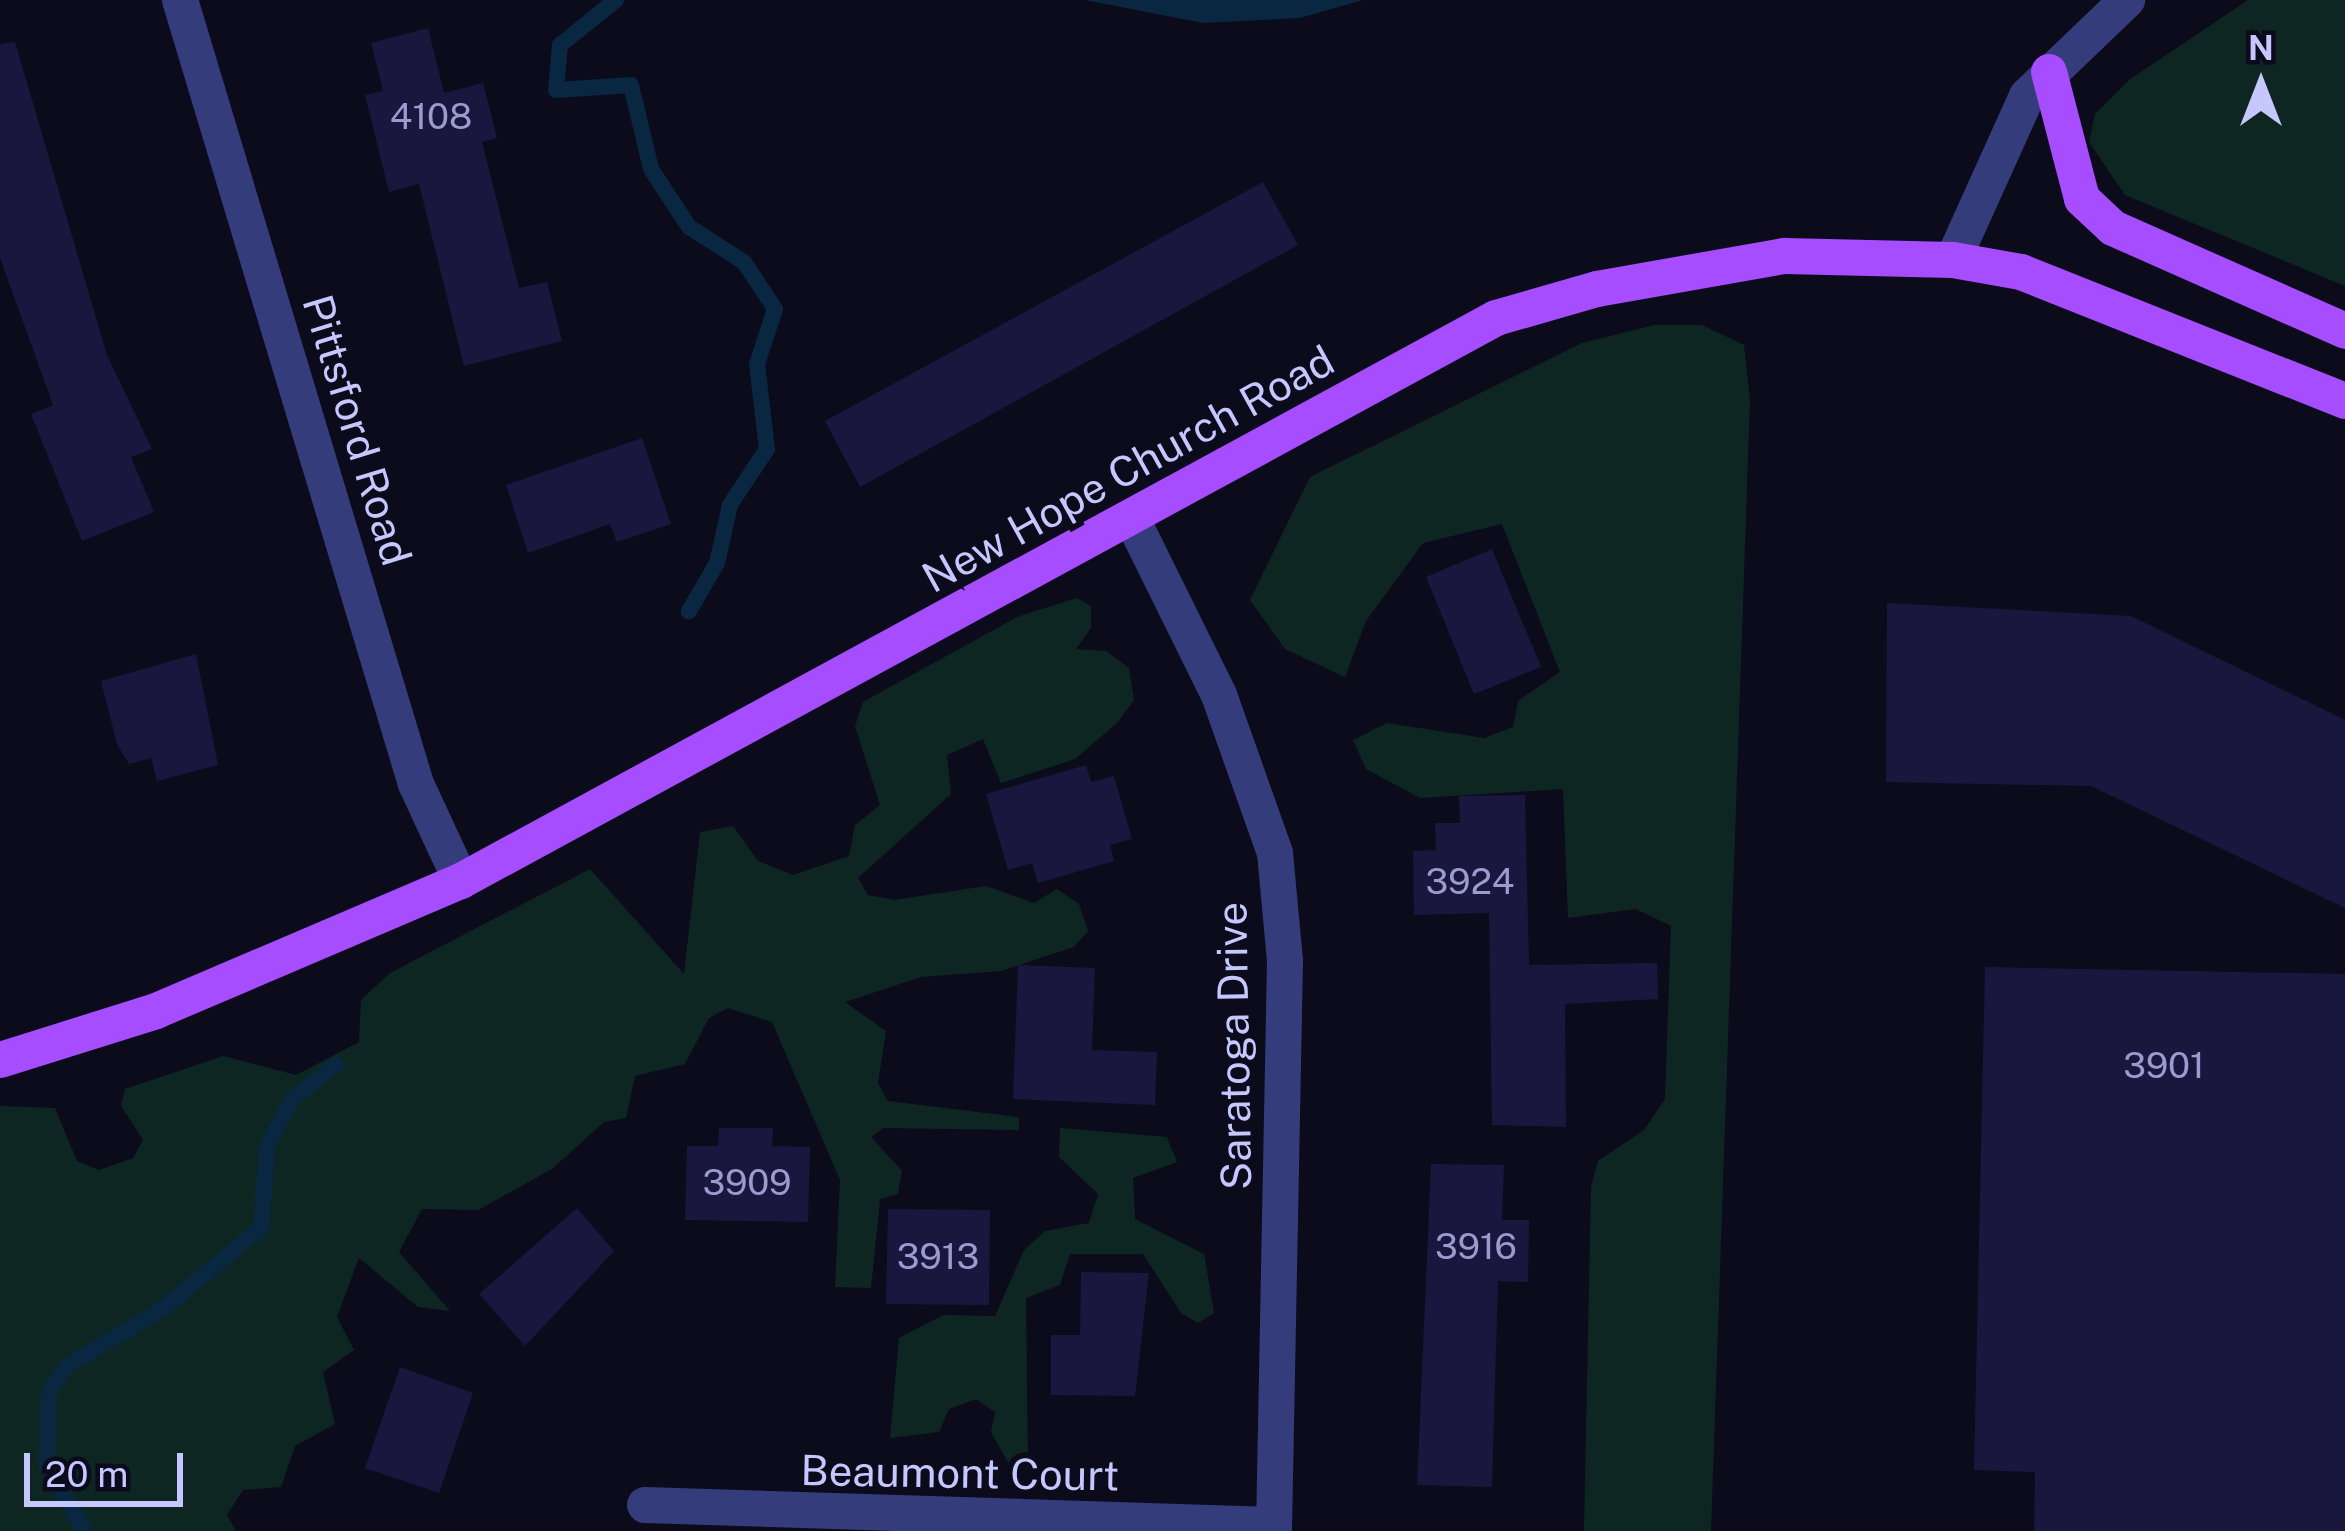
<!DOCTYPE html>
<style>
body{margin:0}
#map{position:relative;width:2345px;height:1531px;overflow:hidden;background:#0b0b1c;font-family:"Public Sans",sans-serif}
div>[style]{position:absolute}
.green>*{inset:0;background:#0e2622}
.water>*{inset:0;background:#0a2741}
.stream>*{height:16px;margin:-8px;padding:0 8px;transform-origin:8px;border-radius:8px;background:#0a2741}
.building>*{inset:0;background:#19173e}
.minor>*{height:36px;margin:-18px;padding:0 18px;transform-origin:18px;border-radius:18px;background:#353c7c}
.major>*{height:36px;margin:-18px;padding:0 18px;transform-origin:18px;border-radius:18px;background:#a54dff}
span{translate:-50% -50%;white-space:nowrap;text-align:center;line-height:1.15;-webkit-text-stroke:12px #0b0b1c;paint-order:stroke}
.number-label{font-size:36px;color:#9b9bcf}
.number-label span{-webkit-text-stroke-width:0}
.street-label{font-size:42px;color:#c6c7ff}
.north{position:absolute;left:2201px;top:24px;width:120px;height:120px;-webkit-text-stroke:9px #0b0b1c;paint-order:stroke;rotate:0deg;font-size:33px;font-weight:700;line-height:48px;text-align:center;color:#c6c7ff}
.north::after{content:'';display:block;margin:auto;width:42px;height:54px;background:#c6c7ff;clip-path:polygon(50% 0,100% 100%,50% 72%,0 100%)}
.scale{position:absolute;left:24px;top:1453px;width:159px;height:54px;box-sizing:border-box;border:6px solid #c6c7ff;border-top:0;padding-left:15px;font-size:36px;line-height:42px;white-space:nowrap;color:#c6c7ff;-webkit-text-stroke:9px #0b0b1c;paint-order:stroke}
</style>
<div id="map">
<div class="green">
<i style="clip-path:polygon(2248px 0,2345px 0,2345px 286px,2125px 195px,2089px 142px,2095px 114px,2129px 80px)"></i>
<i style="clip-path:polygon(1654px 325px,1702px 325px,1744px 345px,1750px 400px,1711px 1531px,1584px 1531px,1591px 1187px,1598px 1161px,1644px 1130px,1665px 1099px,1671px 926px,1636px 909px,1568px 918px,1563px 789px,1420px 798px,1366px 769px,1353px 740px,1387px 723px,1484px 738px,1513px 727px,1518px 701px,1560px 672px,1502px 524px,1423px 543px,1366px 621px,1345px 677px,1285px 649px,1250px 600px,1310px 477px,1582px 343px)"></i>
<i style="clip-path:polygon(1076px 598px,1091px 606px,1091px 628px,1076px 649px,1106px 651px,1129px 668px,1134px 700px,1117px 723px,1075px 759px,1001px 783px,983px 739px,947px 755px,951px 794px,858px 878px,868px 895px,894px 900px,986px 886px,1034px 903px,1057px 889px,1079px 904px,1088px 931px,1074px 947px,1001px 971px,921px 977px,845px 1002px,886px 1031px,878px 1083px,888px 1101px,1019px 1117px,1019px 1130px,883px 1128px,871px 1137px,902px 1171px,898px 1194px,880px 1199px,871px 1288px,835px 1287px,840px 1180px,772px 1022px,728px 1008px,709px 1018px,685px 1064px,635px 1076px,626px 1118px,604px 1122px,552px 1169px,478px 1210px,422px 1209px,399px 1252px,450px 1311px,418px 1307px,359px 1258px,337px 1317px,354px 1350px,323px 1372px,335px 1424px,295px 1446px,281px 1487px,243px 1490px,227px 1515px,236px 1531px,0 1531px,0 1106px,55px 1108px,77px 1161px,99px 1170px,133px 1158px,143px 1140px,121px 1106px,125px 1089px,223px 1056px,296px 1075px,359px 1042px,361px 1000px,390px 973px,590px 869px,684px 974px,700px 832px,733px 826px,758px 861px,793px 875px,849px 856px,855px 825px,880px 805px,855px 726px,863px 702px,1017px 617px)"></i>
<i style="clip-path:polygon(1060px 1128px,1167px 1137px,1177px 1162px,1133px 1178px,1135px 1219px,1204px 1254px,1214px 1313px,1198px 1323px,1181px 1313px,1143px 1254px,1070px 1254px,1060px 1285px,1026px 1298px,1028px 1466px,1010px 1466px,991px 1432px,995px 1412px,976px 1399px,949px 1409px,939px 1432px,890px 1438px,899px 1338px,943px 1315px,995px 1316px,1024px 1250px,1045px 1231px,1089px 1223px,1098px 1194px,1059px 1157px)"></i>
</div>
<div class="water">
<i style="clip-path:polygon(1085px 0,1363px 0,1300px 18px,1203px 23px)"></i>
</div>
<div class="stream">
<i style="left:616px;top:0;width:72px;rotate:141.2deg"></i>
<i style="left:560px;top:45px;width:45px;rotate:95.1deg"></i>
<i style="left:556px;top:90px;width:75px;rotate:-3.8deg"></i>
<i style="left:631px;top:85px;width:86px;rotate:76.6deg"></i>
<i style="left:651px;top:169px;width:69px;rotate:56.8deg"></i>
<i style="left:689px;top:227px;width:65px;rotate:32.5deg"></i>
<i style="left:744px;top:262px;width:56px;rotate:56.6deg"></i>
<i style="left:775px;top:309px;width:58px;rotate:108.1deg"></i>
<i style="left:757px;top:364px;width:86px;rotate:83.3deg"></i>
<i style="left:767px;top:449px;width:67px;rotate:123.5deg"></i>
<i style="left:730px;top:505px;width:59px;rotate:102.6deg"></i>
<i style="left:717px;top:563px;width:56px;rotate:120.3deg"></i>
<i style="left:84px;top:1531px;width:76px;rotate:-119.3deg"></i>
<i style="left:47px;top:1465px;width:74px;rotate:-88.5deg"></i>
<i style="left:49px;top:1391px;width:31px;rotate:-54deg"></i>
<i style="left:67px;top:1366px;width:113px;rotate:-30.9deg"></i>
<i style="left:164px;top:1308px;width:126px;rotate:-39.5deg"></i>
<i style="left:261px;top:1228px;width:82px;rotate:-85.8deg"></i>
<i style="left:267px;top:1146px;width:53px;rotate:-62deg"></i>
<i style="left:292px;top:1099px;width:56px;rotate:-37.7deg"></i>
</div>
<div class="building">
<i style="clip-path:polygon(428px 28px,444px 93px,483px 83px,497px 138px,482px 142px,519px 288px,547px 282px,562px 341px,464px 366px,419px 184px,389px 192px,365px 95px,383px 91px,371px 43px)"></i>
<i style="clip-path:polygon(15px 42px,107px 355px,152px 449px,131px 457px,154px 512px,82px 541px,31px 414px,53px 405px,0 258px,0 44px)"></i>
<i style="clip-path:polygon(1263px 182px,1298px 245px,860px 487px,825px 421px)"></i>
<i style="clip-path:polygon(642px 438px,671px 524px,617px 542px,610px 524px,528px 553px,506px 485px)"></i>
<i style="clip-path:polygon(1492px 549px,1541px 667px,1474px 694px,1426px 577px)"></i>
<i style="clip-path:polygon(1887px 603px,2131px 616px,2345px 720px,2345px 908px,2091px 786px,1886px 782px)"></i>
<i style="clip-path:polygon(196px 654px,218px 765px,157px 781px,151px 758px,129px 764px,117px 744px,101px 681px)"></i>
<i style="clip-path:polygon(1086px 765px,1091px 782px,1114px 776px,1132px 839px,1110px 845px,1114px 861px,1038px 883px,1032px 863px,1008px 870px,986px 794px)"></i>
<i style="clip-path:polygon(1525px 795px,1529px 965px,1657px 963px,1658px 999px,1565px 1004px,1566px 1127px,1492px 1125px,1489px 913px,1414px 915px,1413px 851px,1436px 850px,1435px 823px,1460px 823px,1459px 796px)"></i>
<i style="clip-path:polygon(1018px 965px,1095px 968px,1092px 1050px,1157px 1052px,1155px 1105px,1013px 1099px)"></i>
<i style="clip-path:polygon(1985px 967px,2345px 974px,2345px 1531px,2034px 1531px,2035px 1472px,1974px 1470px)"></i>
<i style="clip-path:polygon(719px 1128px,773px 1128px,772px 1146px,810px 1147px,808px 1222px,685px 1220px,687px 1146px,718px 1146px)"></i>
<i style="clip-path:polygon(1431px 1164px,1504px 1165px,1502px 1220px,1529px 1220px,1528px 1282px,1498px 1281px,1492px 1487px,1417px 1485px)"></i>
<i style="clip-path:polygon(577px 1208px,614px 1251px,525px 1346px,479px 1294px)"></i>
<i style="clip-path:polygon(888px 1209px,990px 1210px,989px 1305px,886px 1304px)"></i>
<i style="clip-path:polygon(1081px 1272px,1149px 1273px,1135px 1396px,1051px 1395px,1051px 1335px,1080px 1335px)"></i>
<i style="clip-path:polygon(400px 1367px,473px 1393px,439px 1493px,365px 1468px)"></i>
</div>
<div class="minor">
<i style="left:180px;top:0;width:819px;rotate:73.25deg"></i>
<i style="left:416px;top:784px;width:107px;rotate:65.1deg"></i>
<i style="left:1953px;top:260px;width:180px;rotate:-65.7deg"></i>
<i style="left:2027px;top:96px;width:139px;rotate:-43.8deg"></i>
<i style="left:1132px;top:519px;width:196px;rotate:63.7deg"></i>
<i style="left:1219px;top:695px;width:168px;rotate:70.5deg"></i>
<i style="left:1275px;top:853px;width:108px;rotate:84.7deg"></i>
<i style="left:1285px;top:961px;width:570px;rotate:91.11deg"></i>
<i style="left:645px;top:1505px;width:629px;rotate:1.82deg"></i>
</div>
<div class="major">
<i style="left:2049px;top:72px;width:131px;rotate:75.4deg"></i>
<i style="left:2082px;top:199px;width:42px;rotate:43.1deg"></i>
<i style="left:2113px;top:228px;width:254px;rotate:23.9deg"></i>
<i style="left:0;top:1060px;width:164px;rotate:-17.4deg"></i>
<i style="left:156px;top:1011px;width:332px;rotate:-23.1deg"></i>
<i style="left:461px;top:881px;width:1178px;rotate:-28.54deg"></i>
<i style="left:1496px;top:318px;width:105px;rotate:-16deg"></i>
<i style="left:1597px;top:289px;width:191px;rotate:-10deg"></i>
<i style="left:1785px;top:256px;width:168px;rotate:1.4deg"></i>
<i style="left:1953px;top:260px;width:69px;rotate:10deg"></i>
<i style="left:2021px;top:272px;width:349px;rotate:21.7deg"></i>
</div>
<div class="number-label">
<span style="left:431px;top:117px">4108</span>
<span style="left:1470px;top:882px">3924</span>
<span style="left:2164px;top:1066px">3901</span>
<span style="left:747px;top:1183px">3909</span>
<span style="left:1476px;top:1247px">3916</span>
<span style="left:938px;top:1257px">3913</span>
</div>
<div class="street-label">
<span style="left:357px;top:430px;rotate:73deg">Pittsford Road</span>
<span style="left:1128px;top:469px;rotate:-29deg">New Hope Church Road</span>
<span style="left:1234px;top:1046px;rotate:-91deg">Saratoga Drive</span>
<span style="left:960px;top:1473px;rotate:1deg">Beaumont Court</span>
</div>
<div class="north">N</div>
<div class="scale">20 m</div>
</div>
